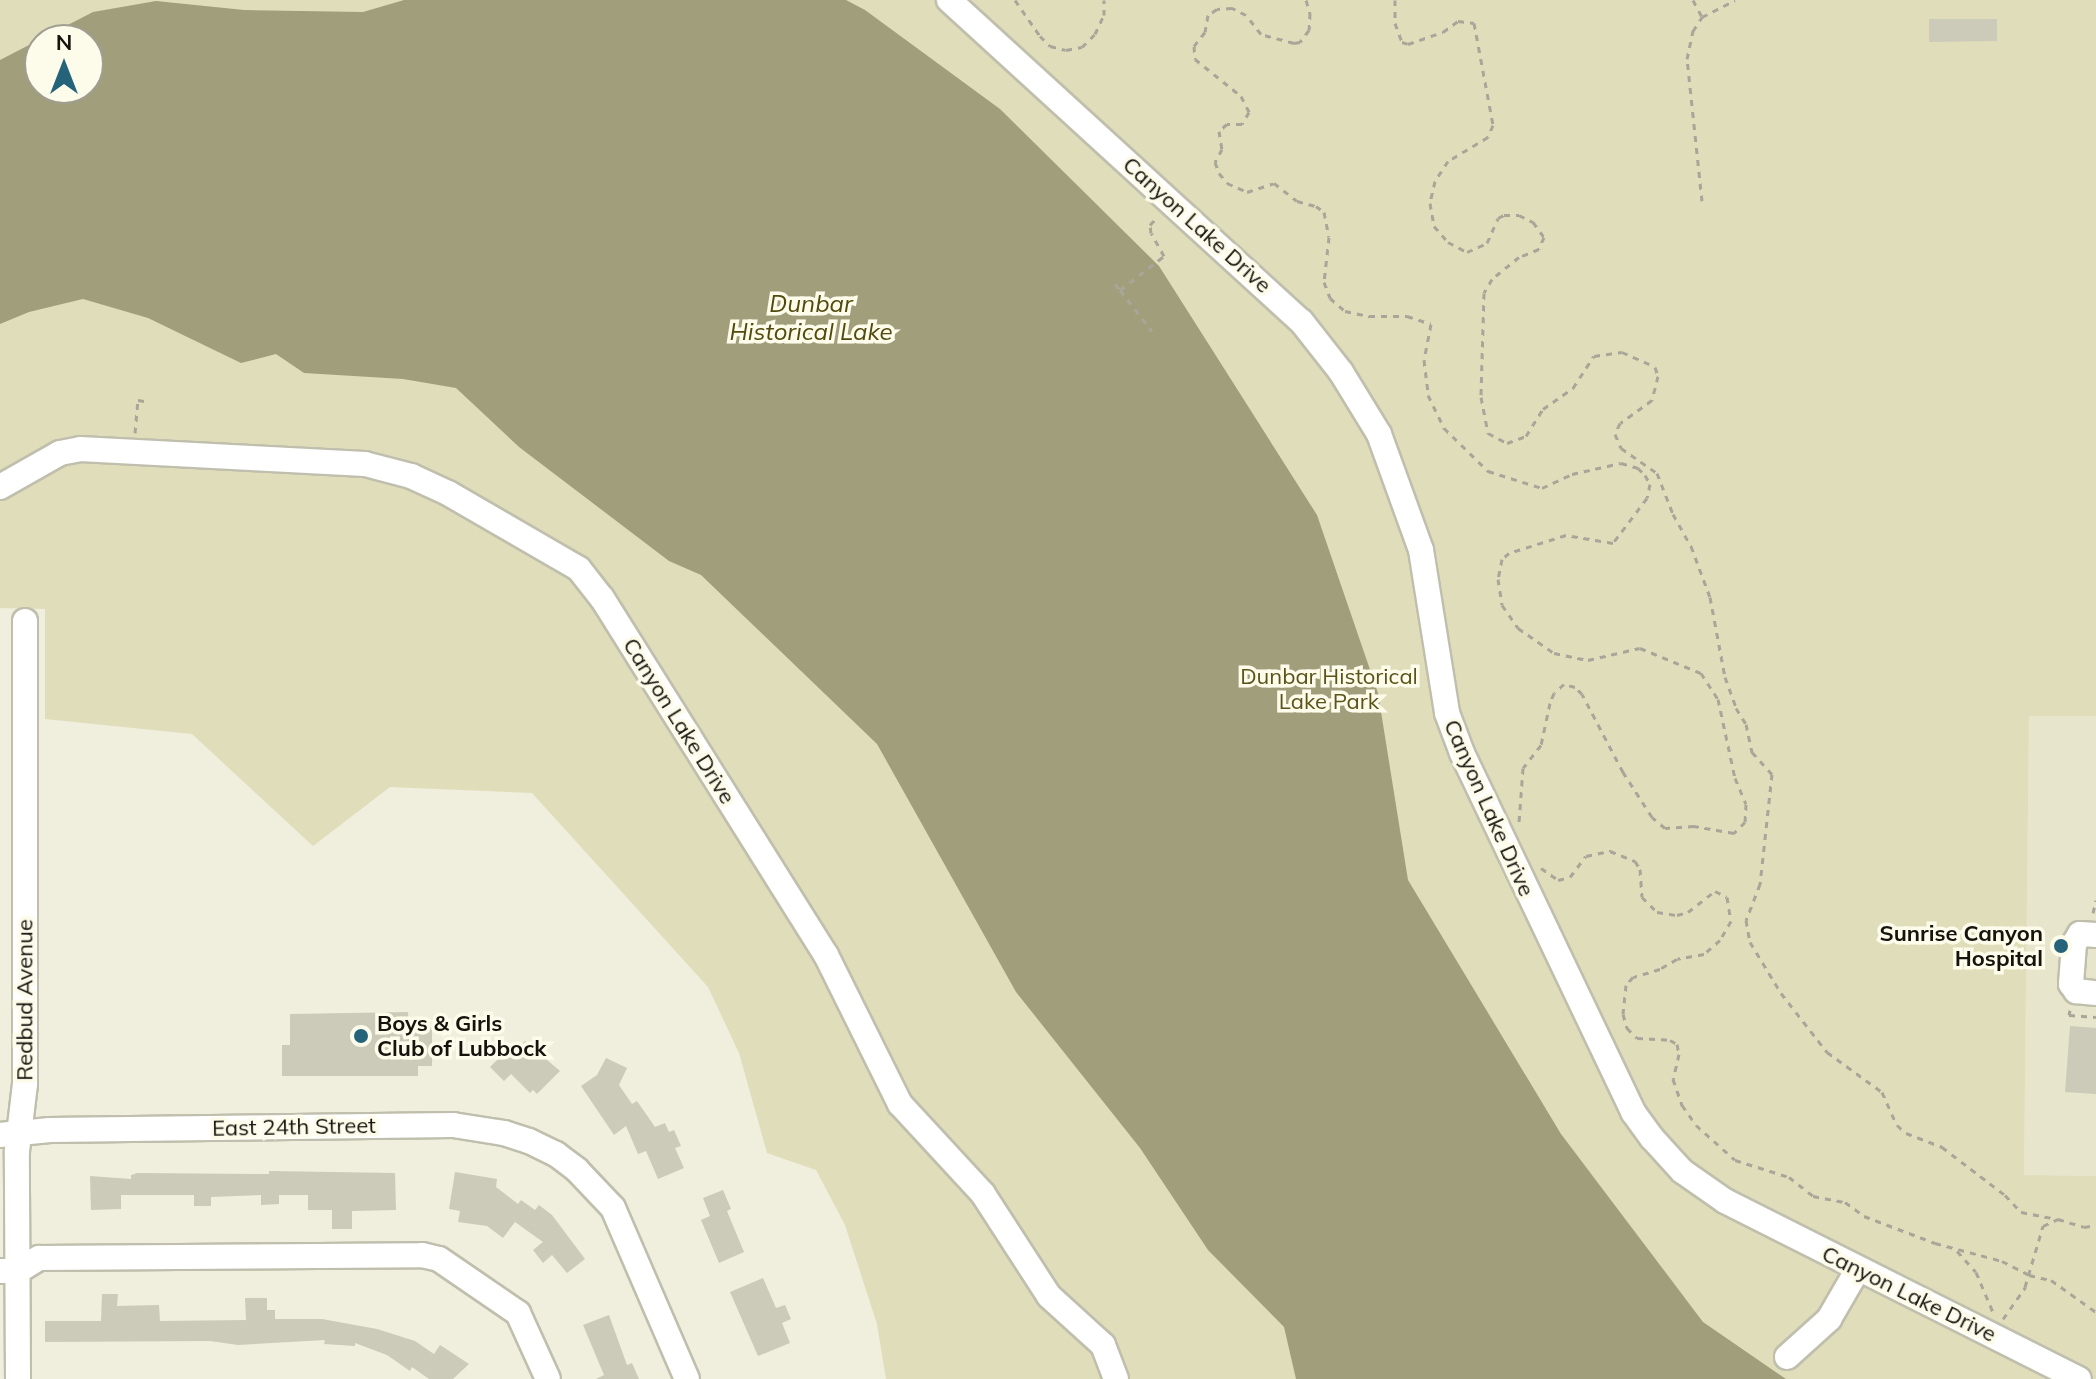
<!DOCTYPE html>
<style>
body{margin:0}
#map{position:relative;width:2096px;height:1379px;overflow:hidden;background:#f0eedc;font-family:Mulish,sans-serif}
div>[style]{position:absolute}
.built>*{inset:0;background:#e7e5cb}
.green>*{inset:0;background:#e0ddbb}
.water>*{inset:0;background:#a19e7c}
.building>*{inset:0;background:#cccab9}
.path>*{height:3px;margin-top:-1.5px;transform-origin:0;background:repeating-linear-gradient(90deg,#a8a698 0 6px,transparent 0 12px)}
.roads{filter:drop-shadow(2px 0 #c0bfad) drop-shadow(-2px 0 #c0bfad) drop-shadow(0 2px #c0bfad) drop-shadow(0 -2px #c0bfad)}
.minor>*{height:24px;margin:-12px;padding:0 12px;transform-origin:12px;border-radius:12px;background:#fff}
.dots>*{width:22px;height:22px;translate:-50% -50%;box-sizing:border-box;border:4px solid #fdfbe9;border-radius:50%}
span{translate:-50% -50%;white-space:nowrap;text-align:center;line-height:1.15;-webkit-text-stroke:7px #fdfbe9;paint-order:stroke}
.street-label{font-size:22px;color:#14130d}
.park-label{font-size:22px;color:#5a541b}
.poi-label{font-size:22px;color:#14130d;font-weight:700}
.right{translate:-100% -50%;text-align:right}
.left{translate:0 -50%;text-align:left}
.water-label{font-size:24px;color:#504a0e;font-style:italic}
.north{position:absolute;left:24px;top:24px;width:80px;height:80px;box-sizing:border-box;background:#fdfbe9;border:2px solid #a09e91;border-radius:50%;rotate:0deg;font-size:22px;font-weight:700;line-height:32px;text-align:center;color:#14130d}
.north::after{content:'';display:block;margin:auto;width:28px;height:36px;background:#25637a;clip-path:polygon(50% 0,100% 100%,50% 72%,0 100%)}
</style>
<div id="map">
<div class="built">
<i style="clip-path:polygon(2029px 716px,2096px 716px,2096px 1176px,2024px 1175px)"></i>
</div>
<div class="green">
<i style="clip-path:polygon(evenodd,0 0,2096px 0,2096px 716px,2029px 716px,2024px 1175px,2096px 1176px,2096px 1379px,886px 1379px,877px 1324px,845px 1225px,816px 1170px,767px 1153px,739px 1053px,708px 987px,532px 793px,390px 787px,313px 846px,192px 734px,45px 719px,45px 609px,0 608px,0 0,40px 40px,88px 40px,88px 88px,40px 88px,40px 40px)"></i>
</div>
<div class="water">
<i style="clip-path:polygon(evenodd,404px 0,846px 0,865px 10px,1000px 109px,1159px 266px,1317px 515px,1378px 693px,1408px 880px,1561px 1134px,1703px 1322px,1786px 1379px,1296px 1379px,1284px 1327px,1208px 1250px,1140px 1148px,1016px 992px,877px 744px,701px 575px,669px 561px,519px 447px,456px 388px,403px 379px,304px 373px,276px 354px,241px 363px,148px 318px,83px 299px,29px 312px,0 324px,0 60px,93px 12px,156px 1px,244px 10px,363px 12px,404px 0,40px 40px,88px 40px,88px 88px,40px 88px,40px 40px)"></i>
</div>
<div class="building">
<i style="clip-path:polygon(1929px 19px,1997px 19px,1997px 41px,1929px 42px)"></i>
<i style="clip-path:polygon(408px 1012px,409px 1027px,432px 1027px,432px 1066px,418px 1066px,418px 1076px,282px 1076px,282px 1045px,290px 1045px,290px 1014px)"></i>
<i style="clip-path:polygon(2070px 1026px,2096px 1028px,2096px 1094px,2065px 1092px)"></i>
<i style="clip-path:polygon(525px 1041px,560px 1071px,537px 1094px,533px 1090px,530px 1093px,511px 1074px,504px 1081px,490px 1067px,507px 1050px,511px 1055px)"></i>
<i style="clip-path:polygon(606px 1058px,627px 1068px,619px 1085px,632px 1104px,637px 1101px,655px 1127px,665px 1123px,669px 1132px,674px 1130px,681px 1146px,675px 1148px,684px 1168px,658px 1179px,646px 1151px,638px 1154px,626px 1126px,614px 1135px,581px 1086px,597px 1075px)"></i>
<i style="clip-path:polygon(269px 1171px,395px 1173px,396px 1210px,352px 1211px,352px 1229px,332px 1229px,332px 1210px,308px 1210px,308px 1195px,279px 1195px,279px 1204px,261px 1205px,261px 1195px,211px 1197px,211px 1206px,194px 1206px,194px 1195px,121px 1195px,121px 1209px,91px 1210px,90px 1176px,131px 1179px,131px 1175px,137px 1173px,269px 1174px)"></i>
<i style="clip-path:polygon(455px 1172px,497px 1179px,496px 1187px,518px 1204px,521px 1200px,535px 1210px,539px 1205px,552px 1215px,585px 1259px,567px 1273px,552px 1255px,543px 1263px,533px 1250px,543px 1242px,515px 1222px,503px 1238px,487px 1226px,458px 1222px,460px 1211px,449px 1209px)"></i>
<i style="clip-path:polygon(723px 1190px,731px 1209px,727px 1211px,744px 1252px,719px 1263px,701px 1220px,710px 1216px,703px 1198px)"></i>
<i style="clip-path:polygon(763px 1278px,776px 1308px,785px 1305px,791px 1319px,782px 1323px,790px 1343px,758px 1356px,730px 1292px)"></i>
<i style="clip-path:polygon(102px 1294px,118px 1294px,117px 1306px,159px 1305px,160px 1321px,246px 1320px,245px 1298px,267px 1298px,267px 1310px,275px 1310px,275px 1319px,322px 1319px,377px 1329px,415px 1341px,434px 1354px,440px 1345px,469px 1364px,453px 1379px,429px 1379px,412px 1367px,410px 1371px,387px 1355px,355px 1343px,355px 1346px,324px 1344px,325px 1340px,238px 1345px,210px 1341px,45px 1342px,45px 1321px,101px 1321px)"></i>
<i style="clip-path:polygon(609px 1315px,627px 1365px,632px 1363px,639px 1379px,596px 1379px,604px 1375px,583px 1325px)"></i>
</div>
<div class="path">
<i style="left:1015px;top:0;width:44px;rotate:55.2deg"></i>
<i style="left:1040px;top:36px;width:14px;rotate:45deg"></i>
<i style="left:1050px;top:46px;width:16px;rotate:14deg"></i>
<i style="left:1066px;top:50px;width:16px;rotate:-11deg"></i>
<i style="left:1082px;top:47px;width:18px;rotate:-45deg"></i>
<i style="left:1095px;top:34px;width:21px;rotate:-65deg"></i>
<i style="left:1104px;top:15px;width:15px;rotate:-90deg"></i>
<i style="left:1306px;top:0;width:14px;rotate:73deg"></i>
<i style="left:1310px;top:13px;width:17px;rotate:93deg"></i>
<i style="left:1309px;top:30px;width:15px;rotate:127deg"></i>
<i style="left:1300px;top:42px;width:6px;rotate:171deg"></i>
<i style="left:1294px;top:43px;width:34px;rotate:-165deg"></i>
<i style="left:1261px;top:34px;width:24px;rotate:-128deg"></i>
<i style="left:1246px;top:15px;width:16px;rotate:-153deg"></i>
<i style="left:1232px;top:8px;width:15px;rotate:176deg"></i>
<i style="left:1217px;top:9px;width:11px;rotate:146deg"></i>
<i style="left:1208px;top:15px;width:17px;rotate:100deg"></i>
<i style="left:1205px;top:32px;width:18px;rotate:128deg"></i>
<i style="left:1194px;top:46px;width:13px;rotate:86deg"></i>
<i style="left:1195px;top:59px;width:59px;rotate:38.8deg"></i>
<i style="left:1241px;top:96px;width:18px;rotate:63deg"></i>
<i style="left:1249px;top:112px;width:14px;rotate:120deg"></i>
<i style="left:1242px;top:124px;width:15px;rotate:180deg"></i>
<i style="left:1227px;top:124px;width:11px;rotate:139deg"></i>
<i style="left:1219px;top:131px;width:18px;rotate:81deg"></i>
<i style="left:1222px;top:149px;width:15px;rotate:118deg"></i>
<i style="left:1215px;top:162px;width:12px;rotate:70deg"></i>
<i style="left:1219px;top:173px;width:13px;rotate:51deg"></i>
<i style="left:1227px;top:183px;width:22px;rotate:24deg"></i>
<i style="left:1247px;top:192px;width:28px;rotate:-18deg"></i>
<i style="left:1274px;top:183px;width:29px;rotate:38deg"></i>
<i style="left:1297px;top:201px;width:20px;rotate:15deg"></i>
<i style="left:1316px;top:206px;width:10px;rotate:37deg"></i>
<i style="left:1324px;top:212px;width:25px;rotate:79deg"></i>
<i style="left:1329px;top:237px;width:45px;rotate:96.3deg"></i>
<i style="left:1324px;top:282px;width:17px;rotate:69deg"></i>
<i style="left:1330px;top:298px;width:20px;rotate:41deg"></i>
<i style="left:1345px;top:311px;width:25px;rotate:12deg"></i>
<i style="left:1369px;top:316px;width:38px"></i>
<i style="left:1407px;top:316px;width:25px;rotate:18deg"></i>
<i style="left:1431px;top:324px;width:37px;rotate:101deg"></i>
<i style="left:1424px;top:360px;width:35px;rotate:83deg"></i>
<i style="left:1428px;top:395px;width:37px;rotate:64deg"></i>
<i style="left:1444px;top:428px;width:62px;rotate:44.3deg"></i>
<i style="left:1488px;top:471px;width:57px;rotate:17.5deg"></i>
<i style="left:1542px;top:488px;width:33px;rotate:-25deg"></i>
<i style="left:1572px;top:474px;width:50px;rotate:-12.7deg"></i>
<i style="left:1621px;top:463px;width:18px;rotate:16deg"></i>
<i style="left:1638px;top:468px;width:10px;rotate:45deg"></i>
<i style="left:1645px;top:475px;width:10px;rotate:61deg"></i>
<i style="left:1650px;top:484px;width:14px;rotate:102deg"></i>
<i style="left:1647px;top:498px;width:56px;rotate:127.1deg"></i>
<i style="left:1613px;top:543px;width:48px;rotate:-170.3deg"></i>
<i style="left:1566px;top:535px;width:60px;rotate:162.5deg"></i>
<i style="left:1509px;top:553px;width:9px;rotate:139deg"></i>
<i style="left:1502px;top:559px;width:20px;rotate:101deg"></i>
<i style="left:1498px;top:579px;width:26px;rotate:81deg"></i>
<i style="left:1502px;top:605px;width:28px;rotate:55deg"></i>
<i style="left:1518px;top:628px;width:44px;rotate:34.8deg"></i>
<i style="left:1554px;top:653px;width:35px;rotate:12deg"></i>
<i style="left:1588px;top:660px;width:53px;rotate:-13deg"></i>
<i style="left:1640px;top:648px;width:66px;rotate:22.3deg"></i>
<i style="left:1701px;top:673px;width:31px;rotate:57deg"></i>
<i style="left:1718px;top:699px;width:81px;rotate:77.9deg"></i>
<i style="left:1735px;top:778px;width:28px;rotate:67deg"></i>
<i style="left:1746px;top:804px;width:18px;rotate:93deg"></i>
<i style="left:1745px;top:822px;width:16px;rotate:135deg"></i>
<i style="left:1734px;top:833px;width:41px;rotate:-170.1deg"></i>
<i style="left:1694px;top:826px;width:29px;rotate:176deg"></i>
<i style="left:1665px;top:828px;width:17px;rotate:-140deg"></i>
<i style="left:1652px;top:817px;width:54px;rotate:-122.8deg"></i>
<i style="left:1623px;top:772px;width:88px;rotate:-117.7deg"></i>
<i style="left:1582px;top:694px;width:10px;rotate:-135deg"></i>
<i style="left:1575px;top:687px;width:11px;rotate:-165deg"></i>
<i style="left:1564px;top:684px;width:13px;rotate:138deg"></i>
<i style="left:1554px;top:693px;width:11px;rotate:112deg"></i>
<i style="left:1550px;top:703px;width:43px;rotate:102.1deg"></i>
<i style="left:1541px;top:745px;width:29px;rotate:128deg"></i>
<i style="left:1523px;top:768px;width:55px;rotate:94.2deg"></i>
<i style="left:1395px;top:0;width:23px;rotate:90deg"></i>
<i style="left:1395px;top:23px;width:20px;rotate:70deg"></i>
<i style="left:1402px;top:42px;width:6px;rotate:18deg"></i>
<i style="left:1408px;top:44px;width:37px;rotate:-19deg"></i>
<i style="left:1443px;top:32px;width:19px;rotate:-36deg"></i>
<i style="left:1458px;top:21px;width:16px;rotate:7deg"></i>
<i style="left:1474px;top:23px;width:104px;rotate:79.4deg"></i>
<i style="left:1493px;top:125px;width:13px;rotate:113deg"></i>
<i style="left:1488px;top:137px;width:47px;rotate:149deg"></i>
<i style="left:1448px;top:161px;width:24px;rotate:123deg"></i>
<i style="left:1435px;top:181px;width:23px;rotate:103deg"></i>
<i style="left:1430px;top:203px;width:23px;rotate:80deg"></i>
<i style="left:1434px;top:226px;width:21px;rotate:49deg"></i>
<i style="left:1448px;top:242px;width:21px;rotate:28deg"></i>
<i style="left:1467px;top:252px;width:22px;rotate:-24deg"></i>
<i style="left:1487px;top:243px;width:27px;rotate:-66deg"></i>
<i style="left:1498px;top:218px;width:7px;rotate:-27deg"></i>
<i style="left:1504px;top:215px;width:15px"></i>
<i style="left:1519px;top:215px;width:16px;rotate:27deg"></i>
<i style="left:1533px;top:222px;width:19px;rotate:54deg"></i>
<i style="left:1544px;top:237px;width:13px;rotate:113deg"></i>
<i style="left:1539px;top:249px;width:22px;rotate:158deg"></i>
<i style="left:1519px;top:257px;width:35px;rotate:141deg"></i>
<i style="left:1492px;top:279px;width:16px;rotate:120deg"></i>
<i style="left:1484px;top:293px;width:104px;rotate:91.7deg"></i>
<i style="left:1481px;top:397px;width:37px;rotate:79deg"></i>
<i style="left:1488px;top:433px;width:21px;rotate:28deg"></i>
<i style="left:1507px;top:443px;width:20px;rotate:-20deg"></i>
<i style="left:1526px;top:436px;width:32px;rotate:-58deg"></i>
<i style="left:1543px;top:409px;width:37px;rotate:-35deg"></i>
<i style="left:1573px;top:388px;width:38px;rotate:-57deg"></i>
<i style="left:1594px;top:356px;width:28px;rotate:-8deg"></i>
<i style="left:1622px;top:352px;width:36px;rotate:24deg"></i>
<i style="left:1655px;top:367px;width:9px;rotate:72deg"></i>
<i style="left:1658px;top:376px;width:25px;rotate:104deg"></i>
<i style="left:1652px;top:400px;width:39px;rotate:144deg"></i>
<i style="left:1620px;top:423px;width:12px;rotate:114deg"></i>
<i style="left:1615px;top:434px;width:15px;rotate:67deg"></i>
<i style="left:1621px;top:448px;width:44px;rotate:34.8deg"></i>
<i style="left:1657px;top:473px;width:44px;rotate:68.7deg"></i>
<i style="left:1673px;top:514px;width:37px;rotate:61deg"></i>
<i style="left:1691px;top:546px;width:54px;rotate:69.6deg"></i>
<i style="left:1710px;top:597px;width:81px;rotate:79.4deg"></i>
<i style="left:1725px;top:677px;width:33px;rotate:70deg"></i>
<i style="left:1736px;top:708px;width:19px;rotate:58deg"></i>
<i style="left:1746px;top:724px;width:29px;rotate:78deg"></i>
<i style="left:1752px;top:752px;width:30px;rotate:48deg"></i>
<i style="left:1772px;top:774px;width:111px;rotate:96.2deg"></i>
<i style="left:1760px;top:884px;width:39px;rotate:111deg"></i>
<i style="left:1746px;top:920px;width:22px;rotate:80deg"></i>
<i style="left:1750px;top:942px;width:60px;rotate:58.7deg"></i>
<i style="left:1781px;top:993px;width:75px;rotate:52.1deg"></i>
<i style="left:1827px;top:1052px;width:68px;rotate:36deg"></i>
<i style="left:1882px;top:1092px;width:36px;rotate:66deg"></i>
<i style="left:1897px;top:1125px;width:12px;rotate:42deg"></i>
<i style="left:1906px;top:1133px;width:39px;rotate:21deg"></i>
<i style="left:1942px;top:1147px;width:79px;rotate:37.3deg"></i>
<i style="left:2005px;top:1195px;width:23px;rotate:47deg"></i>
<i style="left:2021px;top:1212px;width:36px;rotate:11deg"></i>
<i style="left:1693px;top:0;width:19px;rotate:62deg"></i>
<i style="left:1702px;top:201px;width:143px;rotate:-96deg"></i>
<i style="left:1687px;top:59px;width:29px;rotate:-78deg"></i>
<i style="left:1693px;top:31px;width:17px;rotate:-57deg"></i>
<i style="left:1702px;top:17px;width:37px;rotate:-27deg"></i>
<i style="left:1115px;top:284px;width:8px;rotate:50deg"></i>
<i style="left:1120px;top:290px;width:56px;rotate:-37.7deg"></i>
<i style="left:1164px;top:256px;width:26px;rotate:-119deg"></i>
<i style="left:1151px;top:233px;width:8px;rotate:-97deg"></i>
<i style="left:1150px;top:225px;width:11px;rotate:-49deg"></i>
<i style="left:1120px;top:290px;width:52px;rotate:52deg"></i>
<i style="left:135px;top:433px;width:33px;rotate:-85deg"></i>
<i style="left:138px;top:400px;width:12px;rotate:9deg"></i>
<i style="left:1541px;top:868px;width:21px;rotate:35deg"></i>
<i style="left:1558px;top:880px;width:12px;rotate:-14deg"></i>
<i style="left:1570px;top:877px;width:26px;rotate:-53deg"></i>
<i style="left:1586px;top:856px;width:25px;rotate:-12deg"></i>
<i style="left:1610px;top:851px;width:27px;rotate:22deg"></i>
<i style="left:1635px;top:861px;width:9px;rotate:58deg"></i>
<i style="left:1640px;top:869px;width:28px;rotate:86deg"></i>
<i style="left:1642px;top:897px;width:21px;rotate:45deg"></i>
<i style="left:1657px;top:912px;width:20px;rotate:9deg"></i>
<i style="left:1677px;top:915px;width:11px;rotate:-15deg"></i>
<i style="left:1688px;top:912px;width:34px;rotate:-38deg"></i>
<i style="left:1715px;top:891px;width:13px;rotate:27deg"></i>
<i style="left:1727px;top:897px;width:24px;rotate:81deg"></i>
<i style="left:1731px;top:921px;width:22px;rotate:120deg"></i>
<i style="left:1720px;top:940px;width:21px;rotate:139deg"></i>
<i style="left:1704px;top:954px;width:27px;rotate:170deg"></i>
<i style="left:1677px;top:959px;width:20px;rotate:150deg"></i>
<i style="left:1660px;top:969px;width:28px;rotate:163deg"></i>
<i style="left:1633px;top:977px;width:11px;rotate:131deg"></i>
<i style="left:1626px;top:985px;width:29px;rotate:96deg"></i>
<i style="left:1623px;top:1014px;width:15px;rotate:74deg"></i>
<i style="left:1627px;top:1028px;width:14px;rotate:45deg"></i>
<i style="left:1637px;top:1038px;width:33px;rotate:3deg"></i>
<i style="left:1670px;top:1040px;width:8px;rotate:30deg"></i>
<i style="left:1677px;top:1044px;width:10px;rotate:79deg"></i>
<i style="left:1679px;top:1054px;width:26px;rotate:103deg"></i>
<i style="left:1673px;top:1079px;width:28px;rotate:71deg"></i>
<i style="left:1682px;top:1105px;width:24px;rotate:55deg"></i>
<i style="left:1696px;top:1125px;width:52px;rotate:41.9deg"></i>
<i style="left:1735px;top:1160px;width:57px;rotate:17.5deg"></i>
<i style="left:1789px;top:1177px;width:31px;rotate:38deg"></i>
<i style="left:1813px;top:1196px;width:33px;rotate:11deg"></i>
<i style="left:1845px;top:1202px;width:24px;rotate:36deg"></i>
<i style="left:1864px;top:1216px;width:76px;rotate:20.8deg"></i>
<i style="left:1935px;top:1243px;width:69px;rotate:15deg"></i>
<i style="left:2002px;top:1261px;width:30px;rotate:27deg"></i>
<i style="left:2029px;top:1275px;width:23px;rotate:13deg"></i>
<i style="left:2051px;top:1280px;width:55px;rotate:35.4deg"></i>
<i style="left:2093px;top:913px;width:13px;rotate:-77deg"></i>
<i style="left:2070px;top:1010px;width:5px;rotate:101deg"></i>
<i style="left:2069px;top:1015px;width:27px;rotate:4deg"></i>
<i style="left:1957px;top:1251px;width:28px;rotate:48deg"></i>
<i style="left:1976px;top:1272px;width:43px;rotate:67deg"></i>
<i style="left:2003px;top:1319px;width:39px;rotate:-55deg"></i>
<i style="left:2025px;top:1287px;width:64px;rotate:-73.6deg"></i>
<i style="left:2043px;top:1226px;width:17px;rotate:-25deg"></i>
<i style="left:2058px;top:1219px;width:27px;rotate:17deg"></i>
<i style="left:2084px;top:1227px;width:12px;rotate:-9deg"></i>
</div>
<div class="roads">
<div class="minor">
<i style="left:949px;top:0;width:476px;rotate:42.4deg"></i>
<i style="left:1301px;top:321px;width:65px;rotate:51.9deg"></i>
<i style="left:1341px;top:372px;width:73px;rotate:58.5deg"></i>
<i style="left:1379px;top:434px;width:123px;rotate:70.1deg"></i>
<i style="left:1421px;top:550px;width:165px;rotate:80.9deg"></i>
<i style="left:1447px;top:713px;width:43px;rotate:69.4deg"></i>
<i style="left:1462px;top:753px;width:398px;rotate:64.5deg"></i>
<i style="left:1633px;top:1112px;width:32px;rotate:54deg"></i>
<i style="left:1652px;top:1138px;width:45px;rotate:47.7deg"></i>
<i style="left:1682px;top:1171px;width:52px;rotate:34.9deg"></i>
<i style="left:1725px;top:1201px;width:396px;rotate:26.7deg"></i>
<i style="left:0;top:487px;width:69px;rotate:-29.5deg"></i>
<i style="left:60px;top:453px;width:20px;rotate:-11deg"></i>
<i style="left:80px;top:449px;width:285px;rotate:3deg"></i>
<i style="left:365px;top:464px;width:48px;rotate:14.6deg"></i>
<i style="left:411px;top:476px;width:41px;rotate:24.7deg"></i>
<i style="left:448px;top:493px;width:151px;rotate:30.1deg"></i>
<i style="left:579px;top:569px;width:37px;rotate:52deg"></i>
<i style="left:602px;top:598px;width:421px;rotate:57.9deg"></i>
<i style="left:826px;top:955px;width:166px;rotate:63.6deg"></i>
<i style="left:900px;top:1104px;width:122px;rotate:47.3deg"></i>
<i style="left:983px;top:1194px;width:121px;rotate:57.1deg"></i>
<i style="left:1049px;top:1296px;width:73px;rotate:42.2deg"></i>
<i style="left:1103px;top:1345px;width:36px;rotate:69deg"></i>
<i style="left:2096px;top:935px;width:16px;rotate:-176deg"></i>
<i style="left:2080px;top:934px;width:12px;rotate:121deg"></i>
<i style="left:2074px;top:944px;width:40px;rotate:94.3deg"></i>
<i style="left:2071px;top:984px;width:9px;rotate:54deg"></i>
<i style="left:2076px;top:991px;width:20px;rotate:6deg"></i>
<i style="left:0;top:1135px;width:50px;rotate:-5.7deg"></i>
<i style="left:50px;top:1130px;width:403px;rotate:-0.7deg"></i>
<i style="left:453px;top:1125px;width:52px;rotate:8.9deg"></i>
<i style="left:504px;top:1133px;width:26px;rotate:18deg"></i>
<i style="left:529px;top:1141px;width:30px;rotate:26deg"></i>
<i style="left:556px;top:1154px;width:26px;rotate:37deg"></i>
<i style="left:577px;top:1170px;width:52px;rotate:46.5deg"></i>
<i style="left:613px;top:1208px;width:186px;rotate:66.6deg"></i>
<i style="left:0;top:1271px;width:18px"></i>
<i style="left:18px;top:1271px;width:25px;rotate:-32deg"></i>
<i style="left:39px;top:1258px;width:383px;rotate:-0.4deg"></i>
<i style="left:422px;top:1255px;width:17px;rotate:13deg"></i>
<i style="left:439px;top:1259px;width:96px;rotate:34.4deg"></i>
<i style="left:518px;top:1313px;width:72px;rotate:65.6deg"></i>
<i style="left:1787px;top:1357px;width:57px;rotate:-42.1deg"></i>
<i style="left:1829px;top:1319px;width:58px;rotate:-59.9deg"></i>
<i style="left:18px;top:1379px;width:228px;rotate:-90.3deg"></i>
<i style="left:17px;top:1151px;width:67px;rotate:-83.2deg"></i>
<i style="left:25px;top:1084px;width:463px;rotate:-90deg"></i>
</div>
</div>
<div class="dots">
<i style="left:2061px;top:946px;background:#25637a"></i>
<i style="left:361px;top:1036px;background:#25637a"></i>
</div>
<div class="street-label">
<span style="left:1197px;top:225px;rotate:42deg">Canyon Lake Drive</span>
<span style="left:679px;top:721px;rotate:58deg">Canyon Lake Drive</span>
<span style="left:1489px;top:808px;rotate:66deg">Canyon Lake Drive</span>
<span style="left:25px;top:1000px;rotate:-90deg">Redbud Avenue</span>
<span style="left:294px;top:1127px;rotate:-1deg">East 24th Street</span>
<span style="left:1909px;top:1294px;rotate:26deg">Canyon Lake Drive</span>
</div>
<div class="park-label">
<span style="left:1329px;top:689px">Dunbar Historical<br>Lake Park</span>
</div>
<div class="poi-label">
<span class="right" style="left:2043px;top:946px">Sunrise Canyon<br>Hospital</span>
<span class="left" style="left:377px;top:1036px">Boys &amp; Girls<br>Club of Lubbock</span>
</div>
<div class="water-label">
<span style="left:811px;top:318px">Dunbar<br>Historical Lake</span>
</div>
<div class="north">N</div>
</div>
